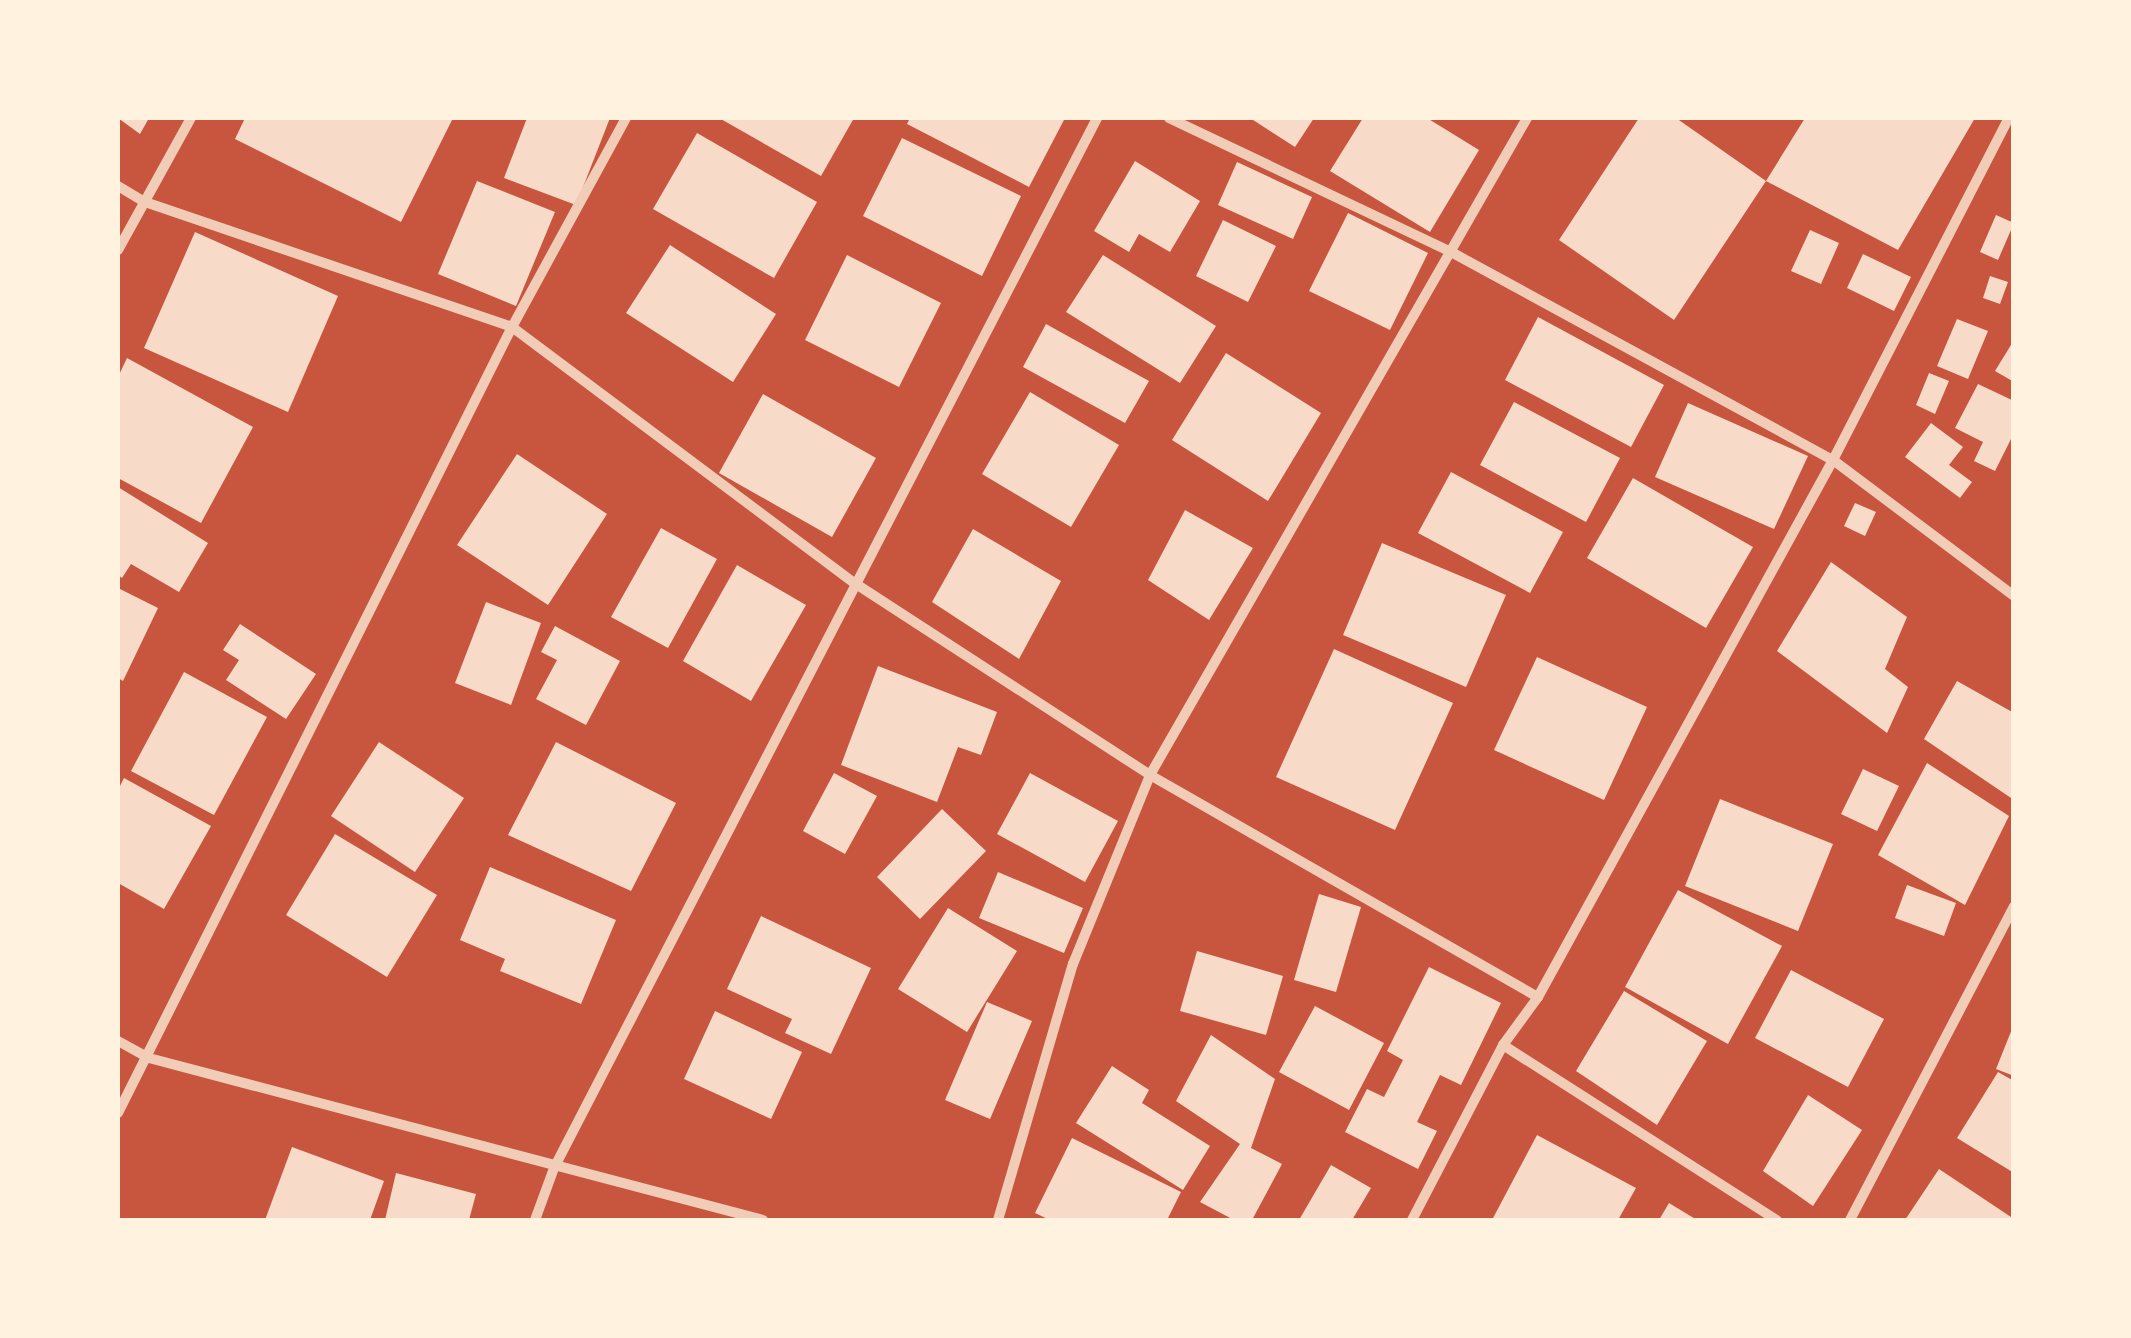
<!DOCTYPE html>
<style>
body{margin:0}
#map{position:relative;width:2131px;height:1338px;overflow:hidden;background:#c8553d;font-family:Ubuntu,sans-serif}
div>[style]{position:absolute}
.building>*{inset:0;background:#f7dbc8}
.minor>*{height:10px;margin:-5px;padding:0 5px;transform-origin:5px;border-radius:5px;background:#f1ccb7}
span{translate:-50% -50%;white-space:nowrap;text-align:center;line-height:1.15;-webkit-text-stroke:9px #fff3e0;paint-order:stroke}
.frame{position:absolute;inset:0;border:120px solid #fff3e0;pointer-events:none}
</style>
<div id="map">
<div class="building">
<i style="clip-path:polygon(118px 118px,149px 118px,140px 134px)"></i>
<i style="clip-path:polygon(245px 118px,453px 118px,401px 222px,235px 139px)"></i>
<i style="clip-path:polygon(527px 118px,610px 118px,576px 205px,504px 178px)"></i>
<i style="clip-path:polygon(719px 118px,854px 118px,821px 176px)"></i>
<i style="clip-path:polygon(910px 118px,1065px 118px,1029px 187px,907px 124px)"></i>
<i style="clip-path:polygon(1250px 118px,1314px 118px,1295px 147px)"></i>
<i style="clip-path:polygon(1363px 118px,1427px 118px,1479px 150px,1430px 232px,1330px 171px)"></i>
<i style="clip-path:polygon(1639px 118px,1676px 118px,1766px 181px,1805px 118px,1975px 118px,1898px 250px,1766px 181px,1674px 320px,1559px 240px)"></i>
<i style="clip-path:polygon(697px 133px,817px 202px,774px 278px,653px 209px)"></i>
<i style="clip-path:polygon(902px 138px,1021px 196px,982px 276px,863px 216px)"></i>
<i style="clip-path:polygon(1135px 161px,1200px 201px,1170px 252px,1139px 234px,1129px 252px,1094px 231px)"></i>
<i style="clip-path:polygon(1237px 162px,1312px 197px,1293px 239px,1218px 205px)"></i>
<i style="clip-path:polygon(477px 181px,555px 212px,516px 306px,438px 274px)"></i>
<i style="clip-path:polygon(1348px 213px,1428px 253px,1390px 330px,1309px 291px)"></i>
<i style="clip-path:polygon(1996px 215px,2014px 223px,1998px 260px,1980px 252px)"></i>
<i style="clip-path:polygon(1223px 220px,1276px 246px,1248px 302px,1196px 276px)"></i>
<i style="clip-path:polygon(1810px 230px,1839px 243px,1821px 284px,1791px 271px)"></i>
<i style="clip-path:polygon(195px 232px,338px 296px,288px 412px,144px 348px)"></i>
<i style="clip-path:polygon(670px 245px,776px 314px,733px 382px,626px 313px)"></i>
<i style="clip-path:polygon(1863px 254px,1911px 277px,1894px 311px,1847px 288px)"></i>
<i style="clip-path:polygon(847px 255px,941px 303px,899px 387px,805px 340px)"></i>
<i style="clip-path:polygon(1103px 255px,1216px 326px,1180px 383px,1066px 312px)"></i>
<i style="clip-path:polygon(1990px 276px,2008px 282px,2000px 304px,1983px 298px)"></i>
<i style="clip-path:polygon(1538px 317px,1664px 385px,1631px 447px,1505px 380px)"></i>
<i style="clip-path:polygon(1957px 319px,1988px 331px,1968px 379px,1937px 366px)"></i>
<i style="clip-path:polygon(1046px 324px,1149px 381px,1125px 423px,1023px 367px)"></i>
<i style="clip-path:polygon(2014px 340px,2014px 382px,1995px 371px)"></i>
<i style="clip-path:polygon(1226px 353px,1321px 413px,1268px 501px,1172px 440px)"></i>
<i style="clip-path:polygon(127px 358px,253px 427px,201px 523px,118px 478px,118px 377px)"></i>
<i style="clip-path:polygon(1929px 373px,1949px 381px,1935px 414px,1916px 405px)"></i>
<i style="clip-path:polygon(1978px 384px,2014px 401px,2014px 433px,1995px 471px,1974px 461px,1983px 442px,1955px 428px)"></i>
<i style="clip-path:polygon(1030px 392px,1119px 445px,1071px 527px,982px 474px)"></i>
<i style="clip-path:polygon(763px 394px,876px 458px,832px 537px,719px 473px)"></i>
<i style="clip-path:polygon(1514px 402px,1620px 458px,1586px 522px,1480px 465px)"></i>
<i style="clip-path:polygon(1688px 403px,1808px 456px,1774px 529px,1655px 477px)"></i>
<i style="clip-path:polygon(1931px 423px,1963px 447px,1949px 465px,1972px 482px,1960px 498px,1905px 457px)"></i>
<i style="clip-path:polygon(517px 454px,607px 514px,548px 605px,457px 545px)"></i>
<i style="clip-path:polygon(1451px 472px,1563px 532px,1530px 593px,1418px 533px)"></i>
<i style="clip-path:polygon(1633px 478px,1753px 547px,1706px 628px,1587px 558px)"></i>
<i style="clip-path:polygon(118px 487px,208px 543px,179px 592px,131px 564px,122px 578px,118px 575px)"></i>
<i style="clip-path:polygon(1855px 503px,1876px 512px,1865px 536px,1844px 526px)"></i>
<i style="clip-path:polygon(1185px 510px,1253px 548px,1209px 620px,1148px 580px)"></i>
<i style="clip-path:polygon(661px 528px,717px 559px,668px 648px,611px 617px)"></i>
<i style="clip-path:polygon(973px 529px,1061px 581px,1019px 659px,932px 602px)"></i>
<i style="clip-path:polygon(1382px 543px,1506px 595px,1466px 687px,1343px 635px)"></i>
<i style="clip-path:polygon(1831px 562px,1907px 617px,1885px 669px,1908px 687px,1887px 733px,1777px 651px)"></i>
<i style="clip-path:polygon(737px 565px,806px 605px,751px 701px,683px 661px)"></i>
<i style="clip-path:polygon(118px 588px,158px 608px,123px 681px,118px 678px)"></i>
<i style="clip-path:polygon(486px 602px,541px 623px,511px 705px,455px 683px)"></i>
<i style="clip-path:polygon(240px 624px,316px 674px,286px 719px,226px 680px,239px 660px,223px 650px)"></i>
<i style="clip-path:polygon(555px 626px,620px 661px,586px 725px,536px 699px,557px 660px,541px 652px)"></i>
<i style="clip-path:polygon(1334px 649px,1453px 703px,1395px 830px,1276px 777px)"></i>
<i style="clip-path:polygon(1537px 657px,1647px 707px,1604px 800px,1494px 750px)"></i>
<i style="clip-path:polygon(878px 666px,997px 712px,981px 755px,958px 747px,937px 802px,841px 765px)"></i>
<i style="clip-path:polygon(184px 672px,267px 717px,214px 815px,131px 771px)"></i>
<i style="clip-path:polygon(1957px 681px,2014px 713px,2014px 800px,1924px 739px)"></i>
<i style="clip-path:polygon(379px 742px,464px 798px,415px 872px,331px 816px)"></i>
<i style="clip-path:polygon(556px 742px,676px 803px,631px 891px,508px 835px)"></i>
<i style="clip-path:polygon(1927px 763px,2009px 816px,1965px 905px,1878px 855px)"></i>
<i style="clip-path:polygon(1863px 769px,1899px 786px,1877px 831px,1841px 814px)"></i>
<i style="clip-path:polygon(834px 773px,877px 796px,845px 854px,803px 831px)"></i>
<i style="clip-path:polygon(1030px 773px,1118px 821px,1085px 882px,997px 834px)"></i>
<i style="clip-path:polygon(124px 778px,211px 826px,164px 909px,118px 883px,118px 790px)"></i>
<i style="clip-path:polygon(1720px 799px,1833px 844px,1798px 931px,1685px 886px)"></i>
<i style="clip-path:polygon(942px 809px,986px 851px,920px 919px,877px 877px)"></i>
<i style="clip-path:polygon(335px 834px,437px 895px,387px 977px,286px 915px)"></i>
<i style="clip-path:polygon(490px 867px,616px 920px,581px 1004px,500px 971px,505px 959px,460px 940px)"></i>
<i style="clip-path:polygon(998px 872px,1083px 908px,1064px 953px,979px 918px)"></i>
<i style="clip-path:polygon(1907px 885px,1956px 903px,1944px 936px,1895px 918px)"></i>
<i style="clip-path:polygon(1678px 890px,1782px 946px,1728px 1044px,1625px 987px)"></i>
<i style="clip-path:polygon(1319px 894px,1361px 907px,1336px 992px,1294px 980px)"></i>
<i style="clip-path:polygon(948px 908px,1017px 951px,967px 1032px,898px 989px)"></i>
<i style="clip-path:polygon(761px 916px,871px 968px,831px 1054px,785px 1033px,792px 1019px,727px 989px)"></i>
<i style="clip-path:polygon(1197px 951px,1283px 976px,1266px 1035px,1180px 1011px)"></i>
<i style="clip-path:polygon(1429px 967px,1501px 1003px,1461px 1085px,1440px 1075px,1417px 1122px,1437px 1131px,1418px 1169px,1345px 1132px,1367px 1089px,1384px 1097px,1403px 1060px,1387px 1051px)"></i>
<i style="clip-path:polygon(1791px 970px,1884px 1019px,1848px 1087px,1755px 1038px)"></i>
<i style="clip-path:polygon(1624px 991px,1707px 1041px,1657px 1125px,1576px 1071px)"></i>
<i style="clip-path:polygon(987px 1002px,1032px 1021px,990px 1119px,945px 1100px)"></i>
<i style="clip-path:polygon(1315px 1006px,1384px 1043px,1349px 1110px,1279px 1072px)"></i>
<i style="clip-path:polygon(715px 1011px,802px 1052px,771px 1119px,684px 1079px)"></i>
<i style="clip-path:polygon(2014px 1024px,2014px 1076px,1996px 1069px)"></i>
<i style="clip-path:polygon(1211px 1035px,1275px 1079px,1251px 1148px,1282px 1164px,1252px 1220px,1234px 1220px,1200px 1202px,1240px 1144px,1176px 1101px)"></i>
<i style="clip-path:polygon(1112px 1066px,1149px 1090px,1142px 1103px,1210px 1146px,1183px 1190px,1076px 1123px)"></i>
<i style="clip-path:polygon(1998px 1072px,2014px 1081px,2014px 1173px,1957px 1138px)"></i>
<i style="clip-path:polygon(1808px 1095px,1862px 1130px,1813px 1206px,1763px 1171px)"></i>
<i style="clip-path:polygon(1537px 1135px,1636px 1188px,1618px 1220px,1492px 1220px)"></i>
<i style="clip-path:polygon(1072px 1138px,1181px 1192px,1167px 1220px,1050px 1220px,1035px 1213px)"></i>
<i style="clip-path:polygon(292px 1147px,384px 1181px,370px 1220px,265px 1220px)"></i>
<i style="clip-path:polygon(1331px 1165px,1371px 1188px,1352px 1220px,1299px 1220px)"></i>
<i style="clip-path:polygon(1939px 1169px,2014px 1219px,2014px 1220px,1905px 1220px)"></i>
<i style="clip-path:polygon(396px 1173px,476px 1194px,469px 1220px,385px 1220px)"></i>
<i style="clip-path:polygon(1669px 1203px,1697px 1220px,1659px 1220px)"></i>
</div>
<div class="minor">
<i style="left:1169px;top:118px;width:314px;rotate:25.4deg"></i>
<i style="left:1453px;top:253px;width:433px;rotate:28.6deg"></i>
<i style="left:1833px;top:460px;width:226px;rotate:36.9deg"></i>
<i style="left:118px;top:186px;width:31px;rotate:31deg"></i>
<i style="left:145px;top:202px;width:388px;rotate:18.8deg"></i>
<i style="left:512px;top:327px;width:429px;rotate:36.8deg"></i>
<i style="left:856px;top:584px;width:351px;rotate:33deg"></i>
<i style="left:1150px;top:775px;width:447px;rotate:29.8deg"></i>
<i style="left:118px;top:250px;width:151px;rotate:-61.1deg"></i>
<i style="left:118px;top:1041px;width:35px;rotate:29deg"></i>
<i style="left:149px;top:1058px;width:635px;rotate:14.78deg"></i>
<i style="left:1503px;top:1045px;width:325px;rotate:32.6deg"></i>
<i style="left:118px;top:1113px;width:879px;rotate:-63.38deg"></i>
<i style="left:512px;top:327px;width:238px;rotate:-61.4deg"></i>
<i style="left:535px;top:1220px;width:55px;rotate:-69.9deg"></i>
<i style="left:554px;top:1168px;width:1182px;rotate:-62.65deg"></i>
<i style="left:998px;top:1220px;width:267px;rotate:-73.7deg"></i>
<i style="left:1073px;top:964px;width:204px;rotate:-67.8deg"></i>
<i style="left:1150px;top:775px;width:757px;rotate:-60.15deg"></i>
<i style="left:1412px;top:1220px;width:197px;rotate:-62.5deg"></i>
<i style="left:1503px;top:1045px;width:59px;rotate:-53.9deg"></i>
<i style="left:1538px;top:997px;width:613px;rotate:-61.22deg"></i>
<i style="left:1833px;top:460px;width:385px;rotate:-62.8deg"></i>
<i style="left:1850px;top:1220px;width:354px;rotate:-62.4deg"></i>
</div>
<div class="frame"></div>
</div>
